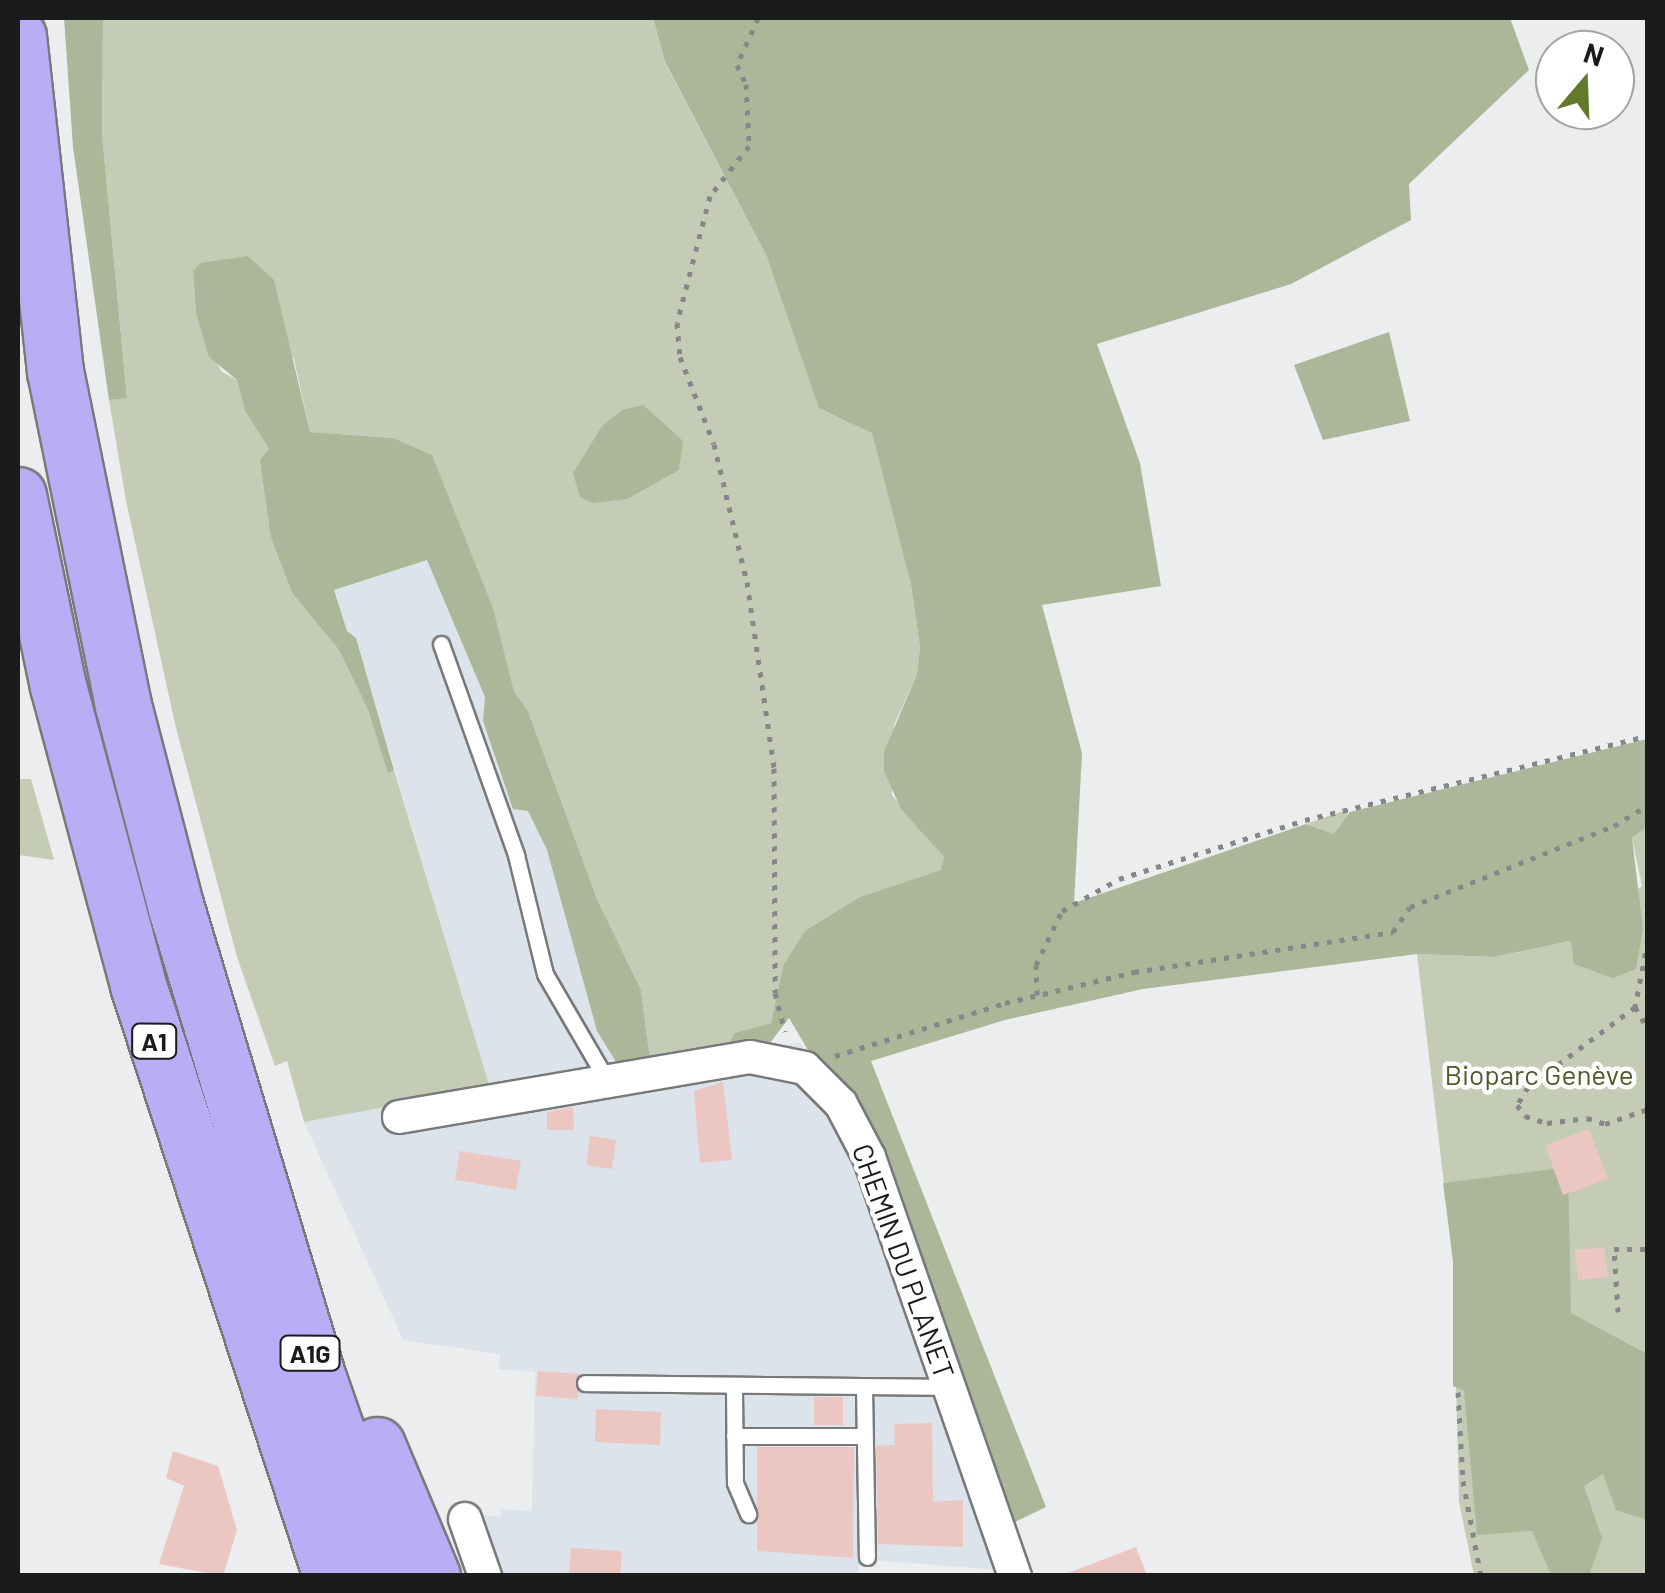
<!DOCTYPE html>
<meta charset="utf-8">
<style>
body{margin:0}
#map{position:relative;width:1665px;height:1593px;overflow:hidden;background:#ecedee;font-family:Barlow,sans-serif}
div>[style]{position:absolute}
.built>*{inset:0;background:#dde3ea}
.green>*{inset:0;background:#c4ccb6}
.forest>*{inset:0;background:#acb799}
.building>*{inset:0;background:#ecc6c1}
.path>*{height:5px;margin-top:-2.5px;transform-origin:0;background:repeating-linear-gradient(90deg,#868788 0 5px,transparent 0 13px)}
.roads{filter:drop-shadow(2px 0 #78797a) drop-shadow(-2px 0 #78797a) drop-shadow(0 2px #78797a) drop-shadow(0 -2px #78797a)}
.service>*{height:15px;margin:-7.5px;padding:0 7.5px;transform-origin:7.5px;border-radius:7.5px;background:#fff}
.minor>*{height:32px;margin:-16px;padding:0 16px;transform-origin:16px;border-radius:16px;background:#fff}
.motorway>*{height:55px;margin:-27.5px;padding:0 27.5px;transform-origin:27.5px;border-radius:27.5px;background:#baadf5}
span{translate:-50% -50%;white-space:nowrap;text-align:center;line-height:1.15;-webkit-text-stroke:9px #fff;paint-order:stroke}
.shield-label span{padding:2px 8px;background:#fff;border:2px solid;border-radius:8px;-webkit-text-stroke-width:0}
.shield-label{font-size:25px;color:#1a1b1b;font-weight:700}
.park-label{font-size:28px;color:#4c5b2a}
.street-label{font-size:28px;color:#1a1b1b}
.frame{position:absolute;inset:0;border:20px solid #1a1b1b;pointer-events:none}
.north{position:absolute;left:1535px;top:30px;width:100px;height:100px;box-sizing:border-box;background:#fff;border:2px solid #a3a4a4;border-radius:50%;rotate:19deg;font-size:28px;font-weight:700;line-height:40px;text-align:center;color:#1a1b1b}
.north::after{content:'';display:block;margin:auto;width:35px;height:45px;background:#647a2b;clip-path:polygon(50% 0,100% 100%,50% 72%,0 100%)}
</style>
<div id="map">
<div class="built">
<i style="clip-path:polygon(428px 560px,485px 697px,483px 721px,547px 850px,597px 1031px,767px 1047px,800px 1042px,818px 1067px,1013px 1571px,859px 1559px,858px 1576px,480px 1575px,451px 1509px,501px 1517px,501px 1509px,532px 1511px,535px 1372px,499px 1369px,500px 1354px,403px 1340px,304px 1122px,489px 1088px,356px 638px,347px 631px,334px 590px)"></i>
</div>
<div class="green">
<i style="clip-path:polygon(103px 18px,653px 18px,665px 63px,767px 257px,793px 322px,872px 432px,911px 585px,920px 647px,917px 674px,894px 725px,892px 795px,944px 857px,942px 870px,860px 897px,783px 966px,771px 1023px,734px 1033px,726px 1051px,650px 1060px,641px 990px,597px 899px,528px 711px,514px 691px,494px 611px,393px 438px,310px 432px,294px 359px,202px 263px,193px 271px,196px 313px,221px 371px,237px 380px,245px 411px,269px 449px,271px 538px,292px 593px,339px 650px,368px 710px,388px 772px,394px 770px,490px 1088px,304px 1122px,287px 1061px,275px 1066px,237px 957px,176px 728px,126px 501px,109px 400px,127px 397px,102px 134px)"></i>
<i style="clip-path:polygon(18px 779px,31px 779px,54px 860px,18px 855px)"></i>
<i style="clip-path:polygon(1348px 809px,1347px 825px,1334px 834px,1306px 824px)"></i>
<i style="clip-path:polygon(1647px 827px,1647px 1575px,1474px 1575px,1459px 1502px,1453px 1261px,1417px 954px,1494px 957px,1572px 941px,1642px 886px,1632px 838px)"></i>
</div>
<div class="forest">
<i style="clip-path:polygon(64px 18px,103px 18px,102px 134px,127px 398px,109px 400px,73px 147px)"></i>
<i style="clip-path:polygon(653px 18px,1510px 18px,1529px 70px,1409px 184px,1411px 220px,1291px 284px,1097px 344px,1140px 463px,1161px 586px,1042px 605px,1082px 753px,1074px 903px,1306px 824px,1334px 834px,1350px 812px,1647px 739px,1647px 827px,1632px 838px,1643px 929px,1636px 969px,1613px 978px,1574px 964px,1571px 941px,1494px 957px,1417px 954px,1143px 989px,1005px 1020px,871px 1061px,1046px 1507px,1007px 1526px,818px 1067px,789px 1018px,767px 1047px,726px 1051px,734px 1033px,771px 1023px,783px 966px,805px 931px,860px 897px,941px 870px,944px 857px,901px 809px,884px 771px,884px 752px,917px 674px,920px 647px,911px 585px,872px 433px,819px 408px,767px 257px,665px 62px)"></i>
<i style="clip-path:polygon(248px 256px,274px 280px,310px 432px,393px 438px,432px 455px,494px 611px,514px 691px,528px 711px,597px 899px,641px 990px,650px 1060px,618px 1065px,597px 1031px,547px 850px,528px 811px,513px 809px,483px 721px,485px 697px,427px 560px,334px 590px,347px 631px,356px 638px,394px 770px,388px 773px,368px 710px,339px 650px,292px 593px,271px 538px,260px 460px,269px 449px,245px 411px,237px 380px,209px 357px,196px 313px,193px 271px,201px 263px)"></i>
<i style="clip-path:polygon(1389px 332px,1410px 421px,1323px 440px,1294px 365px)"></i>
<i style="clip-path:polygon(643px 405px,683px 441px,679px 470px,627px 499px,592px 503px,580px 497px,573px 473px,602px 426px,622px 410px)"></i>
<i style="clip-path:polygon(1568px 1167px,1571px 1313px,1647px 1354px,1647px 1520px,1616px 1510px,1603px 1474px,1584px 1486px,1602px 1538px,1590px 1573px,1595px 1575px,1551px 1575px,1532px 1531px,1477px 1535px,1464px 1391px,1453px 1386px,1453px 1261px,1443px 1183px)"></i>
</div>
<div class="building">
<i style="clip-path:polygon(723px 1082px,732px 1160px,700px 1163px,694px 1091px)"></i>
<i style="clip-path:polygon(573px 1107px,574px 1130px,547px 1130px,547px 1112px)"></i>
<i style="clip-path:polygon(1589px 1129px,1608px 1179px,1563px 1195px,1545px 1145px)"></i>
<i style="clip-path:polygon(590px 1136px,616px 1140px,612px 1169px,586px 1165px)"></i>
<i style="clip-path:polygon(460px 1151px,521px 1161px,516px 1190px,455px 1180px)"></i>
<i style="clip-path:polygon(1604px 1247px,1608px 1277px,1578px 1280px,1575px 1250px)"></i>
<i style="clip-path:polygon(538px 1371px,579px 1374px,578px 1399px,536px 1396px)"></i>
<i style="clip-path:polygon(814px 1397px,843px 1397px,843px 1425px,814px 1425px)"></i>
<i style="clip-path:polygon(596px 1409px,661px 1412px,660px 1445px,595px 1442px)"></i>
<i style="clip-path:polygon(932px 1423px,933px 1502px,963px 1500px,963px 1547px,878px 1544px,876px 1446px,895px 1445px,894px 1424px)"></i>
<i style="clip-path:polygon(757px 1447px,854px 1447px,853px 1558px,757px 1551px)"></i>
<i style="clip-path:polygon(173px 1451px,218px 1466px,237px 1530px,223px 1576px,159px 1564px,184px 1486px,166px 1478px)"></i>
<i style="clip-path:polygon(1136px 1547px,1147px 1576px,1068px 1576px,1068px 1573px)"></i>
<i style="clip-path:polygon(571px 1548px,622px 1551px,620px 1576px,569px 1576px)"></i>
</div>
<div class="path">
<i style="left:758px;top:18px;width:51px;rotate:114.1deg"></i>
<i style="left:737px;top:65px;width:21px;rotate:65deg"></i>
<i style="left:746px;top:84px;width:62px;rotate:87.2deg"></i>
<i style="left:749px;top:146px;width:63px;rotate:128deg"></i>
<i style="left:710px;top:196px;width:131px;rotate:104.6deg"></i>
<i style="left:677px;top:323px;width:34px;rotate:85deg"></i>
<i style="left:680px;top:357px;width:93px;rotate:68.7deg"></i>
<i style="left:714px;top:444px;width:142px;rotate:76.6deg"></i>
<i style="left:747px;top:582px;width:188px;rotate:81.7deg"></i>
<i style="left:774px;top:768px;width:225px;rotate:89.7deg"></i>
<i style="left:775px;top:993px;width:40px;rotate:75.6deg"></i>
<i style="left:1648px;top:940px;width:68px;rotate:101deg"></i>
<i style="left:1635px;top:1007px;width:26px;rotate:59deg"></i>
<i style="left:1037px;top:995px;width:30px;rotate:-92deg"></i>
<i style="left:1036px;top:965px;width:60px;rotate:-64.3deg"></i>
<i style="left:1062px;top:911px;width:65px;rotate:-29.3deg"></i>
<i style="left:1119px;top:879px;width:195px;rotate:-17.6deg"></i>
<i style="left:1305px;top:820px;width:353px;rotate:-13.8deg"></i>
<i style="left:1635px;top:1007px;width:134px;rotate:143.2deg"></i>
<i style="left:1528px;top:1087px;width:21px;rotate:121deg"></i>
<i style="left:1517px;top:1105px;width:14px;rotate:54deg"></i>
<i style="left:1525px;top:1116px;width:23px;rotate:18deg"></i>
<i style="left:1547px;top:1123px;width:40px;rotate:-7.1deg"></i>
<i style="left:1587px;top:1118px;width:19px;rotate:18deg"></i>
<i style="left:1605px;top:1124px;width:46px;rotate:-19.2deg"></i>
<i style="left:835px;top:1056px;width:178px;rotate:-17.3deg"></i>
<i style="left:1005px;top:1003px;width:133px;rotate:-13.5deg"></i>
<i style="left:1134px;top:972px;width:262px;rotate:-8.8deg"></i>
<i style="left:1393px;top:932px;width:30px;rotate:-56deg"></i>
<i style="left:1410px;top:907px;width:219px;rotate:-21.7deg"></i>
<i style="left:1614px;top:826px;width:40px;rotate:-32deg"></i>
<i style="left:1618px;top:1312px;width:63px;rotate:-93.6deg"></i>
<i style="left:1614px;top:1249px;width:34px"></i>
<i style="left:1458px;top:1392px;width:89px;rotate:86.8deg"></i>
<i style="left:1463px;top:1481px;width:97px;rotate:79.3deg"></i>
</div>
<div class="roads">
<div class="service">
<i style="left:441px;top:644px;width:224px;rotate:70.4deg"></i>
<i style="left:516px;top:855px;width:122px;rotate:76.3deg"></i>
<i style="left:545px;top:974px;width:119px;rotate:59.8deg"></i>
<i style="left:585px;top:1383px;width:364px;rotate:0.6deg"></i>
<i style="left:864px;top:1388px;width:169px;rotate:89deg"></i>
<i style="left:734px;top:1390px;width:93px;rotate:89.4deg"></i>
<i style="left:735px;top:1483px;width:34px;rotate:67deg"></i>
<i style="left:734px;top:1436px;width:130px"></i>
</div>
<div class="minor">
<i style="left:399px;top:1117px;width:356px;rotate:-9.7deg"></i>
<i style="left:750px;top:1057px;width:56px;rotate:11.3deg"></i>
<i style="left:805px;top:1068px;width:51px;rotate:45deg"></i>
<i style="left:841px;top:1104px;width:60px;rotate:62.2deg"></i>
<i style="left:869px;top:1157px;width:444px;rotate:70.8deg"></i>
<i style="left:465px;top:1519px;width:60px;rotate:70.7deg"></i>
</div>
<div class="motorway">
<i style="left:18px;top:36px;width:337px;rotate:83.7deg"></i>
<i style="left:55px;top:371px;width:341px;rotate:78.5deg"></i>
<i style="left:123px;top:705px;width:210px;rotate:75.4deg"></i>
<i style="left:176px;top:908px;width:494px;rotate:73.2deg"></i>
<i style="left:319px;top:1381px;width:207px;rotate:70.8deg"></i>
<i style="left:18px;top:495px;width:195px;rotate:78.2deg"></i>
<i style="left:58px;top:686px;width:310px;rotate:75deg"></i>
<i style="left:138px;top:985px;width:622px;rotate:71.91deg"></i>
<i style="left:377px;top:1445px;width:142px;rotate:67.2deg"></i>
</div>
</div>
<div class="shield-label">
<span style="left:154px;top:1041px">A1</span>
<span style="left:310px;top:1353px">A1G</span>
</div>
<div class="park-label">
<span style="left:1539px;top:1074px">Bioparc Genève</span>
</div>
<div class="street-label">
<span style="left:904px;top:1261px;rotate:70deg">CHEMIN DU PLANET</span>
</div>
<div class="frame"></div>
<div class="north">N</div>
</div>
